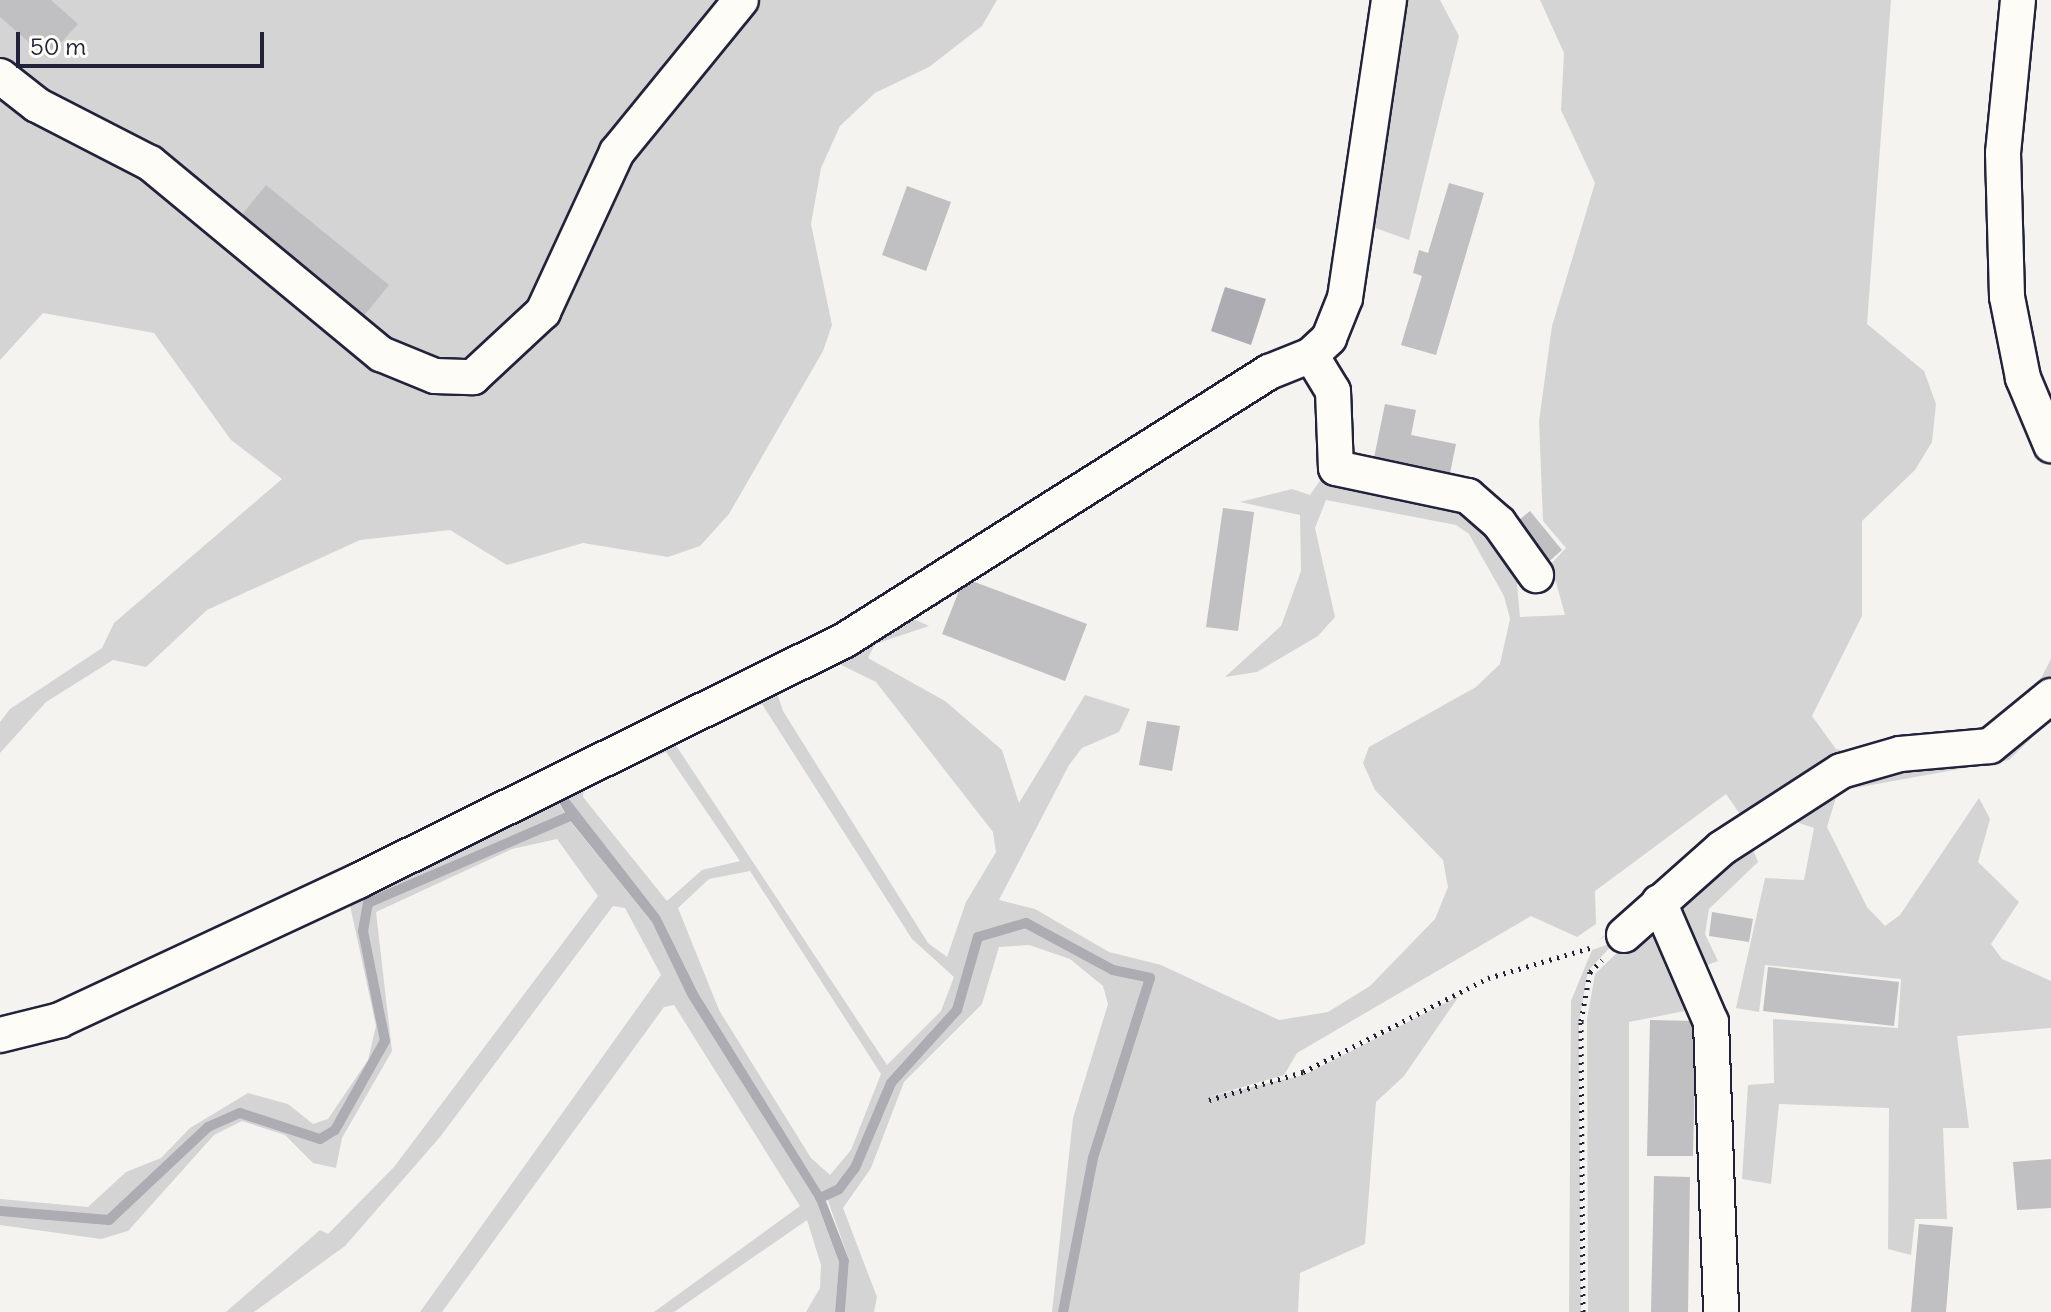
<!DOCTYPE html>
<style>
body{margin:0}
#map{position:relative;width:2051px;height:1312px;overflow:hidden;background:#f4f3ef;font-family:Delius,sans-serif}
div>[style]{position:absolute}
.green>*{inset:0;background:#d5d4d5}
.water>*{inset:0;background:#acacb2}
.stream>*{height:10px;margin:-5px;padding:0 5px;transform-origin:5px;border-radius:5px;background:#acacb2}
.building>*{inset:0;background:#c0bfc2}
.path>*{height:5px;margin-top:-2.5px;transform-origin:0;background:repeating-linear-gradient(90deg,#22223b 0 2px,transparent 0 8px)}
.roads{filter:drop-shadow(2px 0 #22223b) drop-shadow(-2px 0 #22223b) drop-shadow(0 2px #22223b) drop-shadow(0 -2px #22223b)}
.minor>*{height:34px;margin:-17px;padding:0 17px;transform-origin:17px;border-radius:17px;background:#fdfcf7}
span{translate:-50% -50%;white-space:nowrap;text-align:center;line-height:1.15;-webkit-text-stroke:6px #fdfcf7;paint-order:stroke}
.scale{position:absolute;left:16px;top:32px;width:248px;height:36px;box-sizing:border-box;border:4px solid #22223b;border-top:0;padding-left:10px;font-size:24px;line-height:28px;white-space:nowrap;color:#22223b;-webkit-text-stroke:6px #fdfcf7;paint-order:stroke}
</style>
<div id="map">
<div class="green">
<i style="clip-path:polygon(0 0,735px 0,570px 253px,471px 371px,383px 350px,0 70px)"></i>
<i style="clip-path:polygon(747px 0,997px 0,982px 26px,929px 67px,875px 93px,840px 126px,821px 168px,811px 224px,832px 325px,823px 351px,729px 514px,700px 546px,668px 557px,583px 543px,507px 565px,450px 530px,360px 540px,207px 610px,146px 667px,113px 660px,46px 702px,0 753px,0 722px,10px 709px,102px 648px,114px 623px,282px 479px,231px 440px,154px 333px,43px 313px,0 360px,0 83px,101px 141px,378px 359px,474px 381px)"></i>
<i style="clip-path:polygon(1400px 0,1440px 0,1459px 36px,1409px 240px,1364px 224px)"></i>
<i style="clip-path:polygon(evenodd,1540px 0,1891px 0,1867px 324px,1924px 371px,1936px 404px,1932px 442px,1915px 470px,1862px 521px,1862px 616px,1812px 716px,1836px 749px,1848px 752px,1979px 728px,2005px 717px,2038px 684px,2051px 659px,2051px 687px,2013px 726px,1894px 749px,1598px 941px,1742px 817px,1726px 794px,1595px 891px,1596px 924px,1577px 937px,1531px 916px,1297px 1053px,1284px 1075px,1208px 1097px,1304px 1075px,1459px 996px,1404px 1076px,1376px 1102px,1365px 1244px,1300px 1273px,1298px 1312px,1066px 1312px,1096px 1158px,1152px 977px,1114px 968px,1026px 921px,976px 934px,955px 1009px,889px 1082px,854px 1167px,824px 1196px,698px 993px,660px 916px,565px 795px,557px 800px,566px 816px,552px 826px,507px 839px,367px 902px,361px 932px,382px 1040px,333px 1128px,319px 1136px,239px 1110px,206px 1125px,108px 1217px,0 1208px,0 1199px,88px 1207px,126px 1172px,161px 1158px,190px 1128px,248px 1093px,288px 1104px,313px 1124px,328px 1119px,368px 1060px,376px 1026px,348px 896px,907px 616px,929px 626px,875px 644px,868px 658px,945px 701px,1002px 750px,1019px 803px,1085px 695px,1130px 709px,1119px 732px,1082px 748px,1069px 765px,999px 900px,1035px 909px,1109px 952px,1161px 965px,1279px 1020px,1328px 1012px,1370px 986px,1435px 919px,1448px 887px,1443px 860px,1375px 790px,1363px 763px,1369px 747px,1476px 687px,1500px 664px,1510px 619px,1504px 596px,1469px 534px,1456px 525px,1326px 500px,1315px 528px,1335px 617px,1318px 636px,1257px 672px,1225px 677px,1281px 626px,1301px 571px,1300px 515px,1240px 502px,1292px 489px,1310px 495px,1321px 479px,1477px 509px,1527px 582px,1517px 584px,1520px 617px,1565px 615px,1551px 564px,1566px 548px,1543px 521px,1539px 421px,1552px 326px,1595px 183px,1561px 110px,1564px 53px,1540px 0,837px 663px,876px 682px,993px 832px,996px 852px,966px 902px,947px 957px,928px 943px,783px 711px,777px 693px,837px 663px,1540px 0,762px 704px,912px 939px,954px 977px,941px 1011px,887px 1065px,675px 744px,762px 704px,1540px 0,666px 752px,740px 861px,702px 870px,667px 901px,583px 797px,584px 789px,666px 752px,1540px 0,750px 871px,881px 1074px,851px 1150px,830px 1175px,811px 1158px,719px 1010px,678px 908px,709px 879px,750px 871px)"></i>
<i style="clip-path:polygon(2051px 703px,2051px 719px,2009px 760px,1838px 791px,1827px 827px,1867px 907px,1885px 926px,1900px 915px,1979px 798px,1990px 819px,1978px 862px,2019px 902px,1991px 944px,2002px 959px,2051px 981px,2051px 1028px,1957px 1036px,1969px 1128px,1943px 1128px,1947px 1219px,1915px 1219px,1911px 1255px,1888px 1249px,1889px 1108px,1779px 1104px,1771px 1184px,1742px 1179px,1748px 1085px,1774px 1083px,1773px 1019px,1898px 1028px,1901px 979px,1765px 965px,1759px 1012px,1736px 1008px,1765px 878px,1804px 880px,1814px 828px,1796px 822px,1753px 850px,1758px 862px,1709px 909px,1705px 934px,1718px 961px,1697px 969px,1670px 904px,1830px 784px,1901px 765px)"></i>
<i style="clip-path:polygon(569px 820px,652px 922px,689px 997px,816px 1200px,839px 1262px,835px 1312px,806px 1312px,820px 1288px,821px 1265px,807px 1220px,674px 1312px,654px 1312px,800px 1206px,674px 1005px,664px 1007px,442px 1312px,420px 1312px,661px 975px,625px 908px,613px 906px,440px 1137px,345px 1246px,254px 1312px,226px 1312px,320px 1230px,328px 1234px,394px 1167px,598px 896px,557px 839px,512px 849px,376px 912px,392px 1051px,342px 1138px,336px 1168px,313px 1163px,285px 1135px,242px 1121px,214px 1135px,128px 1231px,101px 1239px,0 1225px,0 1213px,110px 1222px,210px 1129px,240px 1115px,320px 1141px,336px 1132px,387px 1041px,366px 931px,370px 905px)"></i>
<i style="clip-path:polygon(1652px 919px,1685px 1011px,1629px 1022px,1629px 1312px,1588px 1312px,1587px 1019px,1595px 974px)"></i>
<i style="clip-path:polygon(1026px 926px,1111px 973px,1146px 980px,1091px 1157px,1061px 1312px,1052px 1312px,1073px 1118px,1108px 1004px,1103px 986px,1070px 959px,1029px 945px,999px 947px,982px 1004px,904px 1082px,871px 1168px,843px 1208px,877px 1297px,874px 1312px,845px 1312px,849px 1260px,827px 1198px,857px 1170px,894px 1085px,959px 1012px,980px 938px)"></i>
<i style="clip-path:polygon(1615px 942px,1588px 971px,1579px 1021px,1581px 1312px,1569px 1312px,1571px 1001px,1592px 950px)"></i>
</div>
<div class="water">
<i style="clip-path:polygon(1225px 287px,1266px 299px,1251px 345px,1211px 331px)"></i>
<i style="clip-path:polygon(565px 794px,660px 916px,698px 993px,824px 1196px,849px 1260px,845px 1312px,835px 1312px,839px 1262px,816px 1200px,688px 997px,652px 922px,568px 818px,557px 799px)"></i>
</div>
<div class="stream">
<i style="left:820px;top:1198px;width:21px;rotate:-25deg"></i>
<i style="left:839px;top:1189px;width:26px;rotate:-53deg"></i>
<i style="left:855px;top:1168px;width:92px;rotate:-67deg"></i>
<i style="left:891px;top:1083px;width:98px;rotate:-47.9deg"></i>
<i style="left:957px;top:1010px;width:76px;rotate:-74deg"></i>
<i style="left:978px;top:937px;width:50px;rotate:-16.3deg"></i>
<i style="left:1026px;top:923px;width:99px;rotate:28.4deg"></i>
<i style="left:1113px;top:970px;width:38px;rotate:12deg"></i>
<i style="left:1150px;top:978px;width:189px;rotate:107.6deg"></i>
<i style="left:1093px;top:1158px;width:157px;rotate:101deg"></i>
<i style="left:0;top:1211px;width:109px;rotate:4.7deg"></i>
<i style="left:109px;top:1220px;width:136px;rotate:-43.2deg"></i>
<i style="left:208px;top:1127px;width:35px;rotate:-24deg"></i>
<i style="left:240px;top:1113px;width:84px;rotate:18deg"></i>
<i style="left:320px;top:1139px;width:17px;rotate:-31deg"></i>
<i style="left:335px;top:1130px;width:102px;rotate:-60.7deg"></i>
<i style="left:385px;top:1041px;width:112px;rotate:-101.3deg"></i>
<i style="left:363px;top:931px;width:28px;rotate:-80deg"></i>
<i style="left:368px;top:903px;width:222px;rotate:-23.3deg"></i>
</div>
<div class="building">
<i style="clip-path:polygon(0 0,51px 0,78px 24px,47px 58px,0 17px)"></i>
<i style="clip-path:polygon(1449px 183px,1484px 193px,1436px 355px,1401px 345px,1422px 276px,1413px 273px,1419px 250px,1428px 253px)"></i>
<i style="clip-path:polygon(266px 185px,389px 285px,358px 323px,235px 223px)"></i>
<i style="clip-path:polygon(907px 186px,951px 202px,926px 271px,882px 255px)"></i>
<i style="clip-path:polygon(1385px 404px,1416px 410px,1411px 435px,1456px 444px,1449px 478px,1373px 463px)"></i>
<i style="clip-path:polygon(1223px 508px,1254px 512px,1238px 631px,1206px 627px)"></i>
<i style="clip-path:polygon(1530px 511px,1562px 550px,1546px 564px,1514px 524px)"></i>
<i style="clip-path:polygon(964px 578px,1087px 624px,1065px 681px,942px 634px)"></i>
<i style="clip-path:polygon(1147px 721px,1180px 726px,1172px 771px,1139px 765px)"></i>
<i style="clip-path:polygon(1712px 912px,1753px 919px,1749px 942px,1709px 936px)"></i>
<i style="clip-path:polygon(1768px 967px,1899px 982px,1894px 1026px,1763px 1011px)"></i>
<i style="clip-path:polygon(1650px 1020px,1696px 1021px,1693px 1156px,1647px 1156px)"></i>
<i style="clip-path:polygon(2051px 1159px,2051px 1208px,2017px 1210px,2013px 1162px)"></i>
<i style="clip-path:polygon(1654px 1176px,1690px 1177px,1688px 1312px,1651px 1312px)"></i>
<i style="clip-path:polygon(1919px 1224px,1953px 1227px,1946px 1312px,1911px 1312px)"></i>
</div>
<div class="path">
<i style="left:1209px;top:1100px;width:98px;rotate:-16.6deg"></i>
<i style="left:1303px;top:1072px;width:208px;rotate:-26.9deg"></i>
<i style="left:1488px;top:978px;width:109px;rotate:-16.4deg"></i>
<i style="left:1583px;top:1312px;width:291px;rotate:-90.4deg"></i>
<i style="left:1581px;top:1021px;width:50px;rotate:-79.6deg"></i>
<i style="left:1590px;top:972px;width:17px;rotate:-45deg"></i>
</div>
<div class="roads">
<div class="minor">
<i style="left:2018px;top:0;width:154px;rotate:95.6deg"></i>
<i style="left:2003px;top:153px;width:144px;rotate:88.4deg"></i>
<i style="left:2007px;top:297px;width:83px;rotate:78.8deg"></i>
<i style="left:2023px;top:378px;width:73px;rotate:67.3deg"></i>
<i style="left:0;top:76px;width:47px;rotate:38.1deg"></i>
<i style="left:37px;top:105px;width:127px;rotate:27.2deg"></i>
<i style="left:150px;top:163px;width:300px;rotate:39.6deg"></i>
<i style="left:381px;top:354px;width:58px;rotate:22.2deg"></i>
<i style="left:435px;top:376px;width:38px;rotate:2deg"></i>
<i style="left:473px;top:377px;width:96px;rotate:-42.9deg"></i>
<i style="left:543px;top:312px;width:176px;rotate:-65.2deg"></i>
<i style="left:617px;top:152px;width:196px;rotate:-50.8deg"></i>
<i style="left:1311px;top:355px;width:42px;rotate:58.6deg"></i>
<i style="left:1333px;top:391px;width:77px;rotate:87.8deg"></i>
<i style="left:1336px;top:468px;width:135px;rotate:12deg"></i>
<i style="left:1468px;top:496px;width:41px;rotate:41.1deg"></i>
<i style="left:1499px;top:523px;width:64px;rotate:54.6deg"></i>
<i style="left:1659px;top:902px;width:131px;rotate:66.6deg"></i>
<i style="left:1711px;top:1022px;width:290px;rotate:88deg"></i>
<i style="left:1624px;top:935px;width:131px;rotate:-41.6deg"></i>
<i style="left:1722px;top:848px;width:142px;rotate:-32.9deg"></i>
<i style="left:1841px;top:771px;width:61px;rotate:-16.1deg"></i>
<i style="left:1900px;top:754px;width:90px;rotate:-5.1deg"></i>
<i style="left:1990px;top:746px;width:79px;rotate:-39.3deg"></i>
<i style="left:0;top:1035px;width:62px;rotate:-14deg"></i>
<i style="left:60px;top:1020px;width:329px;rotate:-25deg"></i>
<i style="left:358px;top:881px;width:543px;rotate:-26.33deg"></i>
<i style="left:845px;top:640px;width:502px;rotate:-32.3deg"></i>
<i style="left:1269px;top:372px;width:45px;rotate:-22deg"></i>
<i style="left:1311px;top:355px;width:25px;rotate:-43deg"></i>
<i style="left:1329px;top:338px;width:43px;rotate:-68.2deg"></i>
<i style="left:1345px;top:298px;width:301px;rotate:-81.6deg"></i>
</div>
</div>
<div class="scale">50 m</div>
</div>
